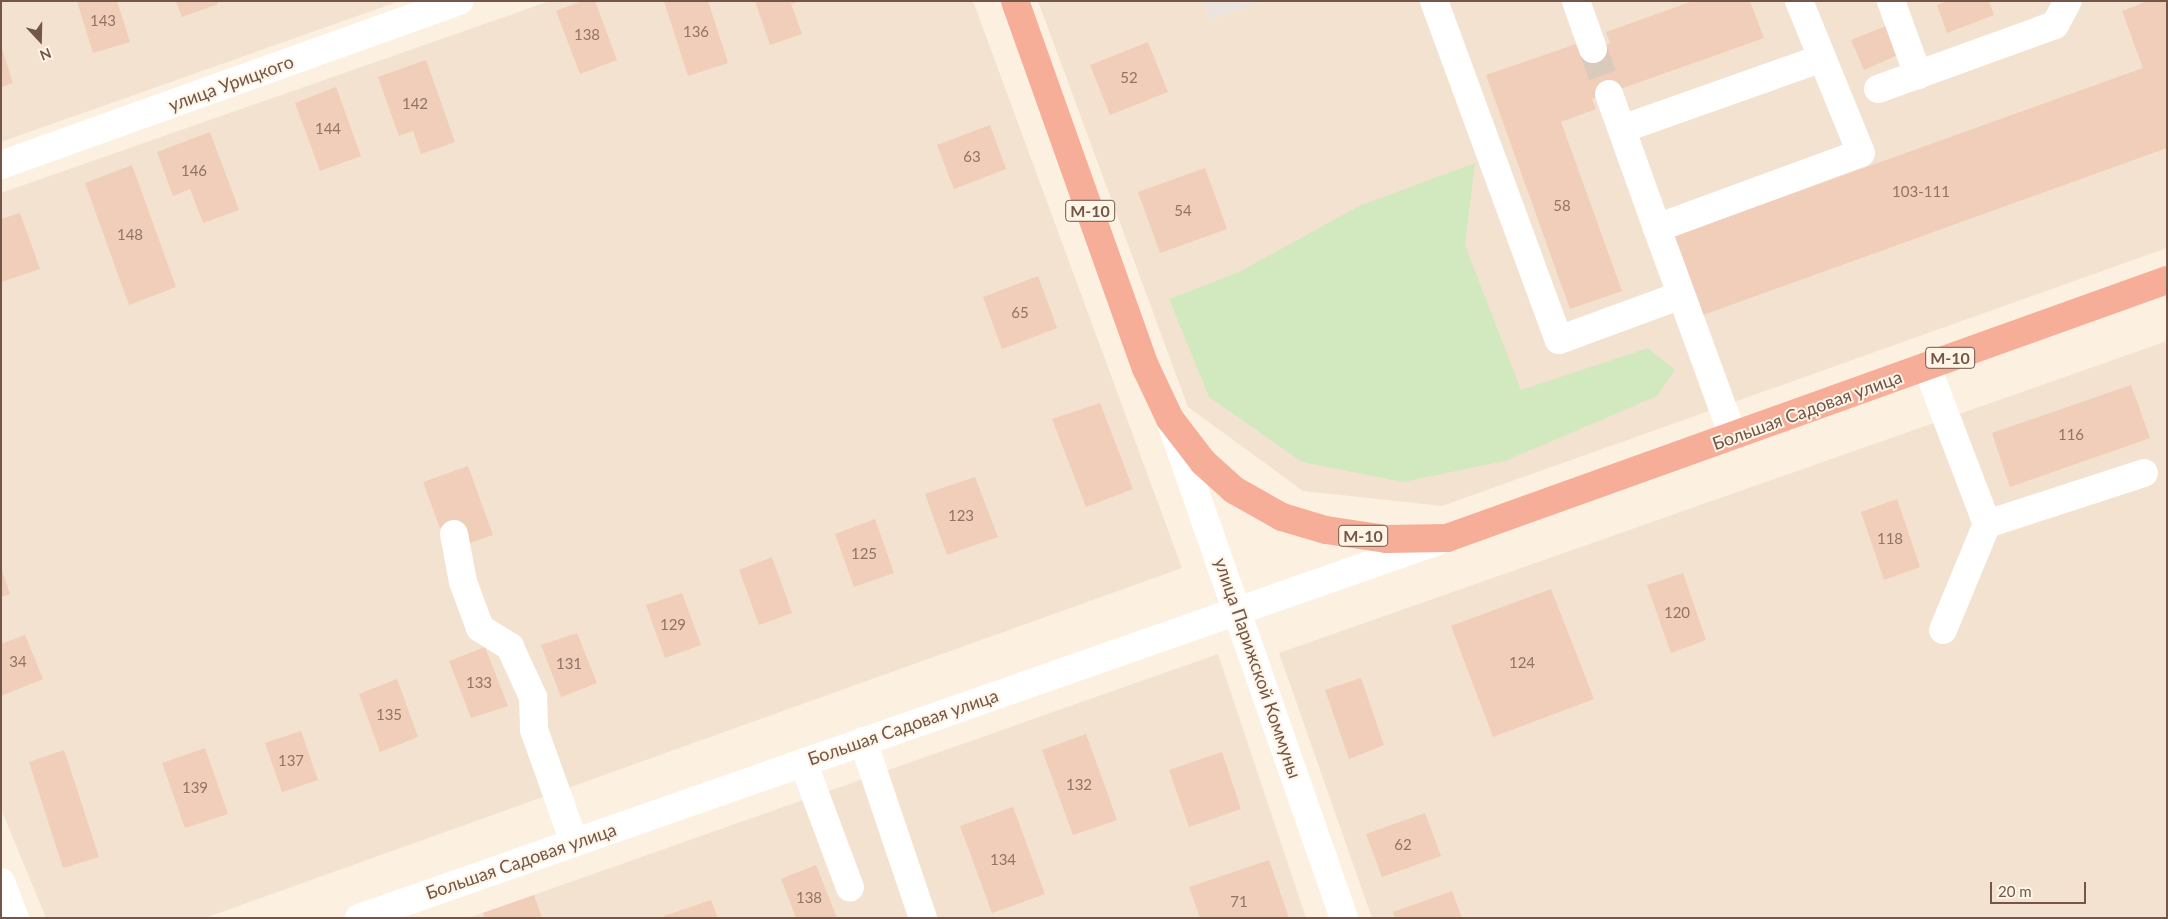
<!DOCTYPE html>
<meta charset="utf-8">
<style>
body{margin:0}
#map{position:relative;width:2168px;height:919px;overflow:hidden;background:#fcf1e1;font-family:Lato,sans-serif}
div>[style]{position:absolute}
.residential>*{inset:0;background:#f3e2d0}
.industrial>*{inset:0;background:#ebe3dd}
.green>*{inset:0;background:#d2e9c0}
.building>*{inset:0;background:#f1ceb9}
.minor-tunnel>*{height:28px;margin-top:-14px;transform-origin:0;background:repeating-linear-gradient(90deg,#dacabb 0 28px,transparent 0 42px)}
.minor>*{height:28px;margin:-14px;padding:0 14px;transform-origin:14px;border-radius:14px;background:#fff}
.highway>*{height:28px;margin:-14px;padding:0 14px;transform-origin:14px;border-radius:14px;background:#f6ae98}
span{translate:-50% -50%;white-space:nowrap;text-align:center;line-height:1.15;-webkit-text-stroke:4px #fff5e7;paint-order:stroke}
.number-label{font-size:15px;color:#927465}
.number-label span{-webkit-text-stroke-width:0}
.shield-label span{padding:1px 4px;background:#fff5e7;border:1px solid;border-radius:4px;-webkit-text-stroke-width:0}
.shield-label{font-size:16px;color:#735649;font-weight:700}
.street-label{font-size:18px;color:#735649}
.frame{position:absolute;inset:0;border:2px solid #735649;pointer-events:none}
.north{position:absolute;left:15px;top:15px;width:50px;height:50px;-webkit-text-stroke:4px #fff5e7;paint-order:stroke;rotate:159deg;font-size:14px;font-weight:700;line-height:20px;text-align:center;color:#735649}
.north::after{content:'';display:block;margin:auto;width:18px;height:22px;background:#735649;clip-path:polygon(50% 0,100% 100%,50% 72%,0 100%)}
.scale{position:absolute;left:1990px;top:882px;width:96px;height:22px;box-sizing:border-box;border:2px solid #735649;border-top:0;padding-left:6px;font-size:15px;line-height:18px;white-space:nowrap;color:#735649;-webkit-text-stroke:4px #fff5e7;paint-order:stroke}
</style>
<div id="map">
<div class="residential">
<i style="clip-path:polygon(1px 1px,400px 1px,1px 142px)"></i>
<i style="clip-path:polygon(550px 1px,973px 1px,1182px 568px,205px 918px,46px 918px,1px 809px,1px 193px)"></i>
<i style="clip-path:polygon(1038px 1px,1203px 1px,1210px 20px,1262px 1px,2167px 1px,2167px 248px,1442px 506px,1303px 491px,1188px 407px)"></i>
<i style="clip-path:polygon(2167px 341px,2167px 918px,1372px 918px,1279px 653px)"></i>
<i style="clip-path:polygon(1218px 654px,1306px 918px,468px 918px)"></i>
</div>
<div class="industrial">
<i style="clip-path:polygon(1203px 1px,1262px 1px,1210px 20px)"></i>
</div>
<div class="green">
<i style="clip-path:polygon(1475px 163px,1465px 245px,1521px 390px,1648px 348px,1675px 370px,1657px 396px,1505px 461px,1403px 482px,1302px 462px,1209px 397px,1169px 299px,1237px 273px,1359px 206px)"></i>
</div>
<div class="building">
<i style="clip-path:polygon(77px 1px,117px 1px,130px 42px,93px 53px)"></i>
<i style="clip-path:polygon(176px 1px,217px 1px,218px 4px,182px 17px)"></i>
<i style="clip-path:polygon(582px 1px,595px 1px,617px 60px,580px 74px,556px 11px)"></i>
<i style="clip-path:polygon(664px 1px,708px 1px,728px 63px,688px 76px)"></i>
<i style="clip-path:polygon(755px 1px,800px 1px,791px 4px,802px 34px,770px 45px)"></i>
<i style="clip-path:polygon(1693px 1px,1750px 1px,1764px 38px,1592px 99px,1596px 109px,1561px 122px,1622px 291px,1570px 309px,1486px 75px,1576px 44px,1580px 54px,1593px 49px,1610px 43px,1606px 32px)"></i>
<i style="clip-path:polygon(1947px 1px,1989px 1px,1994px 15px,1947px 33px,1937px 5px)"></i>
<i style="clip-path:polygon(2148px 1px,2167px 1px,2167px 148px,1703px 315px,1674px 236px,2143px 68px,2122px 11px)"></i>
<i style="clip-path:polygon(1886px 26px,1898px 55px,1864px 70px,1851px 40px)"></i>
<i style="clip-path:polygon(1148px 42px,1168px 92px,1110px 115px,1090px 65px)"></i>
<i style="clip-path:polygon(2px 49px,13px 83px,1px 87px,1px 50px)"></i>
<i style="clip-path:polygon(426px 60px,455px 142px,421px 154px,413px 131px,399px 136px,378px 77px)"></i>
<i style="clip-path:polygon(336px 87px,361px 156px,320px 171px,295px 103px)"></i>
<i style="clip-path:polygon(990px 125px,1006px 169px,954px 189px,937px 145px)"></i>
<i style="clip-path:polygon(210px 132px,239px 210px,203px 223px,190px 189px,173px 196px,157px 152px)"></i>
<i style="clip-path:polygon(132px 165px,176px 287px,129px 305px,85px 183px)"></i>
<i style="clip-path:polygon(1205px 168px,1227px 229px,1160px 253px,1138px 192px)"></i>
<i style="clip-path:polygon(20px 213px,40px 269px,1px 282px,1px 219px)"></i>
<i style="clip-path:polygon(1038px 276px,1057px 328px,1002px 349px,983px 297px)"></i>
<i style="clip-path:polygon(2131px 385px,2150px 438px,2010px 487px,1992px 433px)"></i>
<i style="clip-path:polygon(1100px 403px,1133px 489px,1086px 507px,1052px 419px)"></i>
<i style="clip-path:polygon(468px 466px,493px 535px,467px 544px,459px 522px,440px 528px,423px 482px)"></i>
<i style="clip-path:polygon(975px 477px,998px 537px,947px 555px,925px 494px)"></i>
<i style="clip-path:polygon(1897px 499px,1920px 567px,1884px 580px,1861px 512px)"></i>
<i style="clip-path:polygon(875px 519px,894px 573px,854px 587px,835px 534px)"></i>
<i style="clip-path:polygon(772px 557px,792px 613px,759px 625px,739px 570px)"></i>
<i style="clip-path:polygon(1px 568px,10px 594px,1px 597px)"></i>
<i style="clip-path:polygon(1683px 573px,1706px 640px,1671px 653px,1647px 585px)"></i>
<i style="clip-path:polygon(1551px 589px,1594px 699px,1493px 737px,1451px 626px)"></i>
<i style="clip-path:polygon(682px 593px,701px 645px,665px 658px,646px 605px)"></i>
<i style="clip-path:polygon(577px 633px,597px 683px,561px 697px,541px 645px)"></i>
<i style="clip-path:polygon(25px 635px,43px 679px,1px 696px,1px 644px)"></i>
<i style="clip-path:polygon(485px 647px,508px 706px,471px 718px,449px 661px)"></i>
<i style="clip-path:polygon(1361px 678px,1384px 745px,1349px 759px,1325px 690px)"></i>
<i style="clip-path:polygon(397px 679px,418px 737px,380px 752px,359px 694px)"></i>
<i style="clip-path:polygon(301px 731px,318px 780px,282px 792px,265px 743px)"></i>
<i style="clip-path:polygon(1086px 734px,1117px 820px,1073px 835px,1042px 750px)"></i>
<i style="clip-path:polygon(205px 748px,228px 814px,185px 828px,162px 763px)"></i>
<i style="clip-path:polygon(64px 750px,99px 857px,63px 868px,29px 762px)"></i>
<i style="clip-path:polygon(1222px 752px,1241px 809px,1189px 827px,1169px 770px)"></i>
<i style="clip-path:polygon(1013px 807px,1045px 894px,992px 913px,960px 826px)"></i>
<i style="clip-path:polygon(1425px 813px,1441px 856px,1382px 877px,1366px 834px)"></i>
<i style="clip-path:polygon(1269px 860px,1289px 918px,1200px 918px,1189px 887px)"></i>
<i style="clip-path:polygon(816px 865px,837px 918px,796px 918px,781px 879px)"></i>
<i style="clip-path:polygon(1452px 891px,1462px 918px,1395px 918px,1393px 912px)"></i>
<i style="clip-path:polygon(534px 895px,542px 918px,485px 918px,483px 913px)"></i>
<i style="clip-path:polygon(711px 900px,718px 918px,665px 918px,664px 916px)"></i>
</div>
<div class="minor-tunnel">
<i style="left:1593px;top:49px;width:48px;rotate:70.4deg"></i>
</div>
<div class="minor">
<i style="left:1434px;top:1px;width:361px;rotate:69.8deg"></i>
<i style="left:1559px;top:340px;width:130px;rotate:-20.2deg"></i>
<i style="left:1576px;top:1px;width:51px;rotate:70.5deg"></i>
<i style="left:1891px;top:1px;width:79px;rotate:70deg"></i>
<i style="left:1878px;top:89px;width:188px;rotate:-19.9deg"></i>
<i style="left:2055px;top:25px;width:27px;rotate:-62deg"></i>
<i style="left:1609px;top:94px;width:142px;rotate:70.3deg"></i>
<i style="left:1622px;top:129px;width:212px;rotate:-19.5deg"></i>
<i style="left:1px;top:165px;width:487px;rotate:-19.7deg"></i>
<i style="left:1927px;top:367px;width:168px;rotate:69.1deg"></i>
<i style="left:1987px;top:524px;width:165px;rotate:-18deg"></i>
<i style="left:1172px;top:426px;width:521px;rotate:70.73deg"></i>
<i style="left:1733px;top:436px;width:221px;rotate:-110.1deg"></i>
<i style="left:1657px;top:228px;width:217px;rotate:-20.2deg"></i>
<i style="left:1861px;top:153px;width:164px;rotate:-112.2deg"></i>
<i style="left:454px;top:534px;width:49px;rotate:79.4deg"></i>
<i style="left:463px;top:582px;width:49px;rotate:69.7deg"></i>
<i style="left:480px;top:628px;width:36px;rotate:32deg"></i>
<i style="left:510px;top:647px;width:55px;rotate:65.3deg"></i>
<i style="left:533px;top:697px;width:33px;rotate:88deg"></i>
<i style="left:534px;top:730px;width:119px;rotate:70.3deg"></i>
<i style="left:1943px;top:630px;width:115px;rotate:-67.5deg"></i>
<i style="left:863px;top:741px;width:187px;rotate:71.3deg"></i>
<i style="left:803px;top:762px;width:134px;rotate:69.5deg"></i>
<i style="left:1px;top:882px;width:39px;rotate:69deg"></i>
<i style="left:359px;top:918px;width:1143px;rotate:-19.26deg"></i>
</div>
<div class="highway">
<i style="left:1015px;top:1px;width:390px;rotate:70.4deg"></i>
<i style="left:1146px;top:368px;width:56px;rotate:64.8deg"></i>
<i style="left:1170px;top:419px;width:54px;rotate:52.5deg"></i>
<i style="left:1203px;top:462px;width:42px;rotate:42.1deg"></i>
<i style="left:1234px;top:490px;width:55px;rotate:29.4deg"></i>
<i style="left:1282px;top:517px;width:46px;rotate:16.5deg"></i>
<i style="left:1326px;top:530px;width:61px;rotate:8.5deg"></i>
<i style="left:1386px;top:539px;width:61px;rotate:-0.9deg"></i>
<i style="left:1447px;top:538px;width:765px;rotate:-19.71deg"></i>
</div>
<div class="number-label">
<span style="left:103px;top:21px">143</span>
<span style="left:696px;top:32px">136</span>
<span style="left:587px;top:35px">138</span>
<span style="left:1129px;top:78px">52</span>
<span style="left:415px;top:104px">142</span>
<span style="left:328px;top:129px">144</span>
<span style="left:972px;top:157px">63</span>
<span style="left:194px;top:171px">146</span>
<span style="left:1921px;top:192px">103-111</span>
<span style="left:1562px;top:206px">58</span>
<span style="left:1183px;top:211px">54</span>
<span style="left:130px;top:235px">148</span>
<span style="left:1020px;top:313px">65</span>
<span style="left:2071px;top:435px">116</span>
<span style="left:961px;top:516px">123</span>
<span style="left:1890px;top:539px">118</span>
<span style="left:864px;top:554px">125</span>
<span style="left:1677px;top:613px">120</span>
<span style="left:673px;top:625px">129</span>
<span style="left:18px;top:662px">34</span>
<span style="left:1522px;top:663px">124</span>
<span style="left:569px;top:664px">131</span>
<span style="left:479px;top:683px">133</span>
<span style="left:389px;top:715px">135</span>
<span style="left:291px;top:761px">137</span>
<span style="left:1079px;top:785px">132</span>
<span style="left:195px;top:788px">139</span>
<span style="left:1403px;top:845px">62</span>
<span style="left:1003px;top:860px">134</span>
<span style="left:809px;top:898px">138</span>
<span style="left:1239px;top:902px">71</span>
</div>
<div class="shield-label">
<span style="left:1090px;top:211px">М-10</span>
<span style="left:1950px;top:358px">М-10</span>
<span style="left:1363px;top:536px">М-10</span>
</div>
<div class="street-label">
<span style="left:231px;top:83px;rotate:-20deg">улица Урицкого</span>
<span style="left:1807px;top:410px;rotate:-20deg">Большая Садовая улица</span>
<span style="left:1258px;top:668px;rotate:71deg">улица Парижской Коммуны</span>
<span style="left:903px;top:727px;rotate:-19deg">Большая Садовая улица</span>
<span style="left:521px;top:861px;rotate:-19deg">Большая Садовая улица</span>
</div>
<div class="frame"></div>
<div class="north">N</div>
<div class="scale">20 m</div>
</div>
